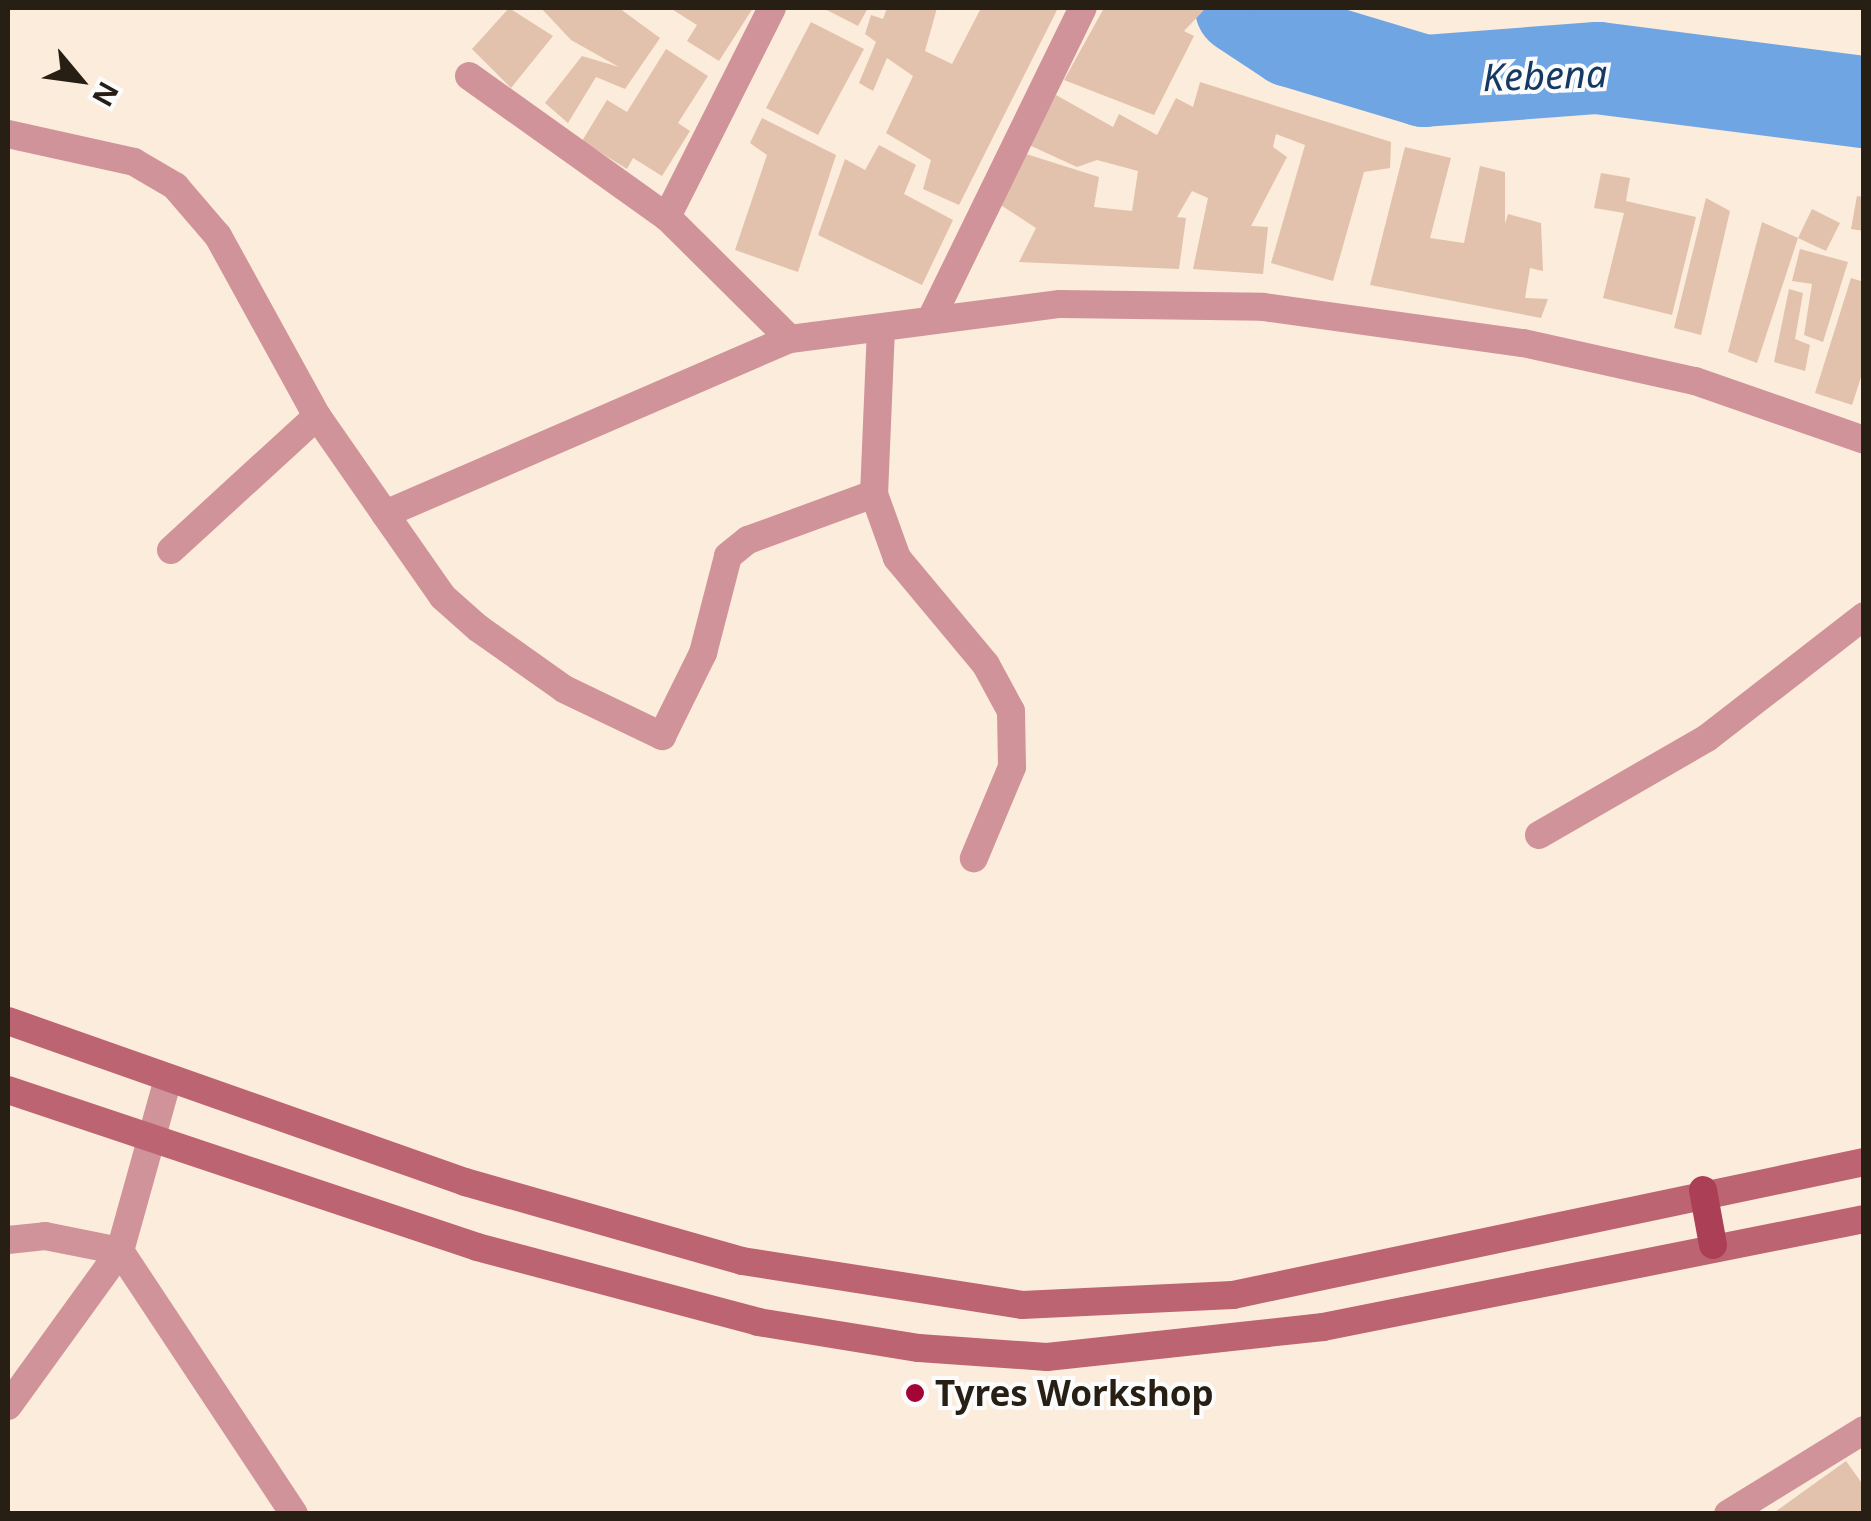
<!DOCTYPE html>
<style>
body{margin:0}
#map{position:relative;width:1871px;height:1521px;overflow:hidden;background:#fcecdb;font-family:"Noto Sans",sans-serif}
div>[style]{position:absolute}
.river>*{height:92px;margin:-46px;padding:0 46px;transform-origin:46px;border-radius:46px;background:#6fa5e3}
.building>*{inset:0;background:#e2c2ac}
.minor>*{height:28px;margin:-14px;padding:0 14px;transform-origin:14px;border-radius:14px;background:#d0939a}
.secondary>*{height:28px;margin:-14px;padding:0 14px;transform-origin:14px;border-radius:14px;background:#bc6472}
.primary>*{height:28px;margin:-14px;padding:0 14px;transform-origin:14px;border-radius:14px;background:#ab3f56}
.dots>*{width:28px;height:28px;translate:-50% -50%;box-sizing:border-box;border:5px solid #fcfcfc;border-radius:50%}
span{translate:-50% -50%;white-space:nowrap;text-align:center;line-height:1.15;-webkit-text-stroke:8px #fcfcfc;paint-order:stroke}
.poi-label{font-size:35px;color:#271e14;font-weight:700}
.left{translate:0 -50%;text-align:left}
.water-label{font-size:38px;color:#143962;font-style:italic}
.frame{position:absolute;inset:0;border:10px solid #271e14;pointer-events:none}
.north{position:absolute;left:30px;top:30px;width:100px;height:100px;-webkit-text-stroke:8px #fcfcfc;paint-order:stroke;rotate:119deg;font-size:28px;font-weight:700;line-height:40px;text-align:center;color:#271e14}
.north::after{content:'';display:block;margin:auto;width:35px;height:45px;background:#271e14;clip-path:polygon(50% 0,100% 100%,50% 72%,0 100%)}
</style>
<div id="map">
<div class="river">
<i style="left:1241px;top:8px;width:60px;rotate:33.4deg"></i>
<i style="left:1291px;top:41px;width:139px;rotate:16.7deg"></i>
<i style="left:1424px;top:81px;width:174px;rotate:-4.3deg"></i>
<i style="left:1598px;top:68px;width:268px;rotate:7.3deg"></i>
</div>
<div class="building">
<i style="clip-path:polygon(509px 8px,553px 36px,511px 88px,472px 49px)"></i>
<i style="clip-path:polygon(541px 8px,619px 8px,660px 38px,625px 89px,596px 77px,568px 123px,545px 103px,582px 56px,619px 67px,571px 40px)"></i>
<i style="clip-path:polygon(670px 8px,753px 8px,719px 61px,687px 41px,697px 25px)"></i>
<i style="clip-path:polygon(823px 8px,868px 8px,858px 26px)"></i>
<i style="clip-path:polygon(887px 8px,937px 8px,925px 51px,952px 64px,981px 8px,1058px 8px,959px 205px,923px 189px,931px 160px,886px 133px,913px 76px,887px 58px,873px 91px,859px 83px,876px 42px,865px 34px,871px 15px,883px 19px)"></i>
<i style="clip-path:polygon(1104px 8px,1206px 8px,1184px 31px,1194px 36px,1154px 115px,1064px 80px)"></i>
<i style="clip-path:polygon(811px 22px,864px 49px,818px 135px,766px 108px)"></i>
<i style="clip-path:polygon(666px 49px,708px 76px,678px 123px,690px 131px,662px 176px,633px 158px,627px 169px,582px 141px,607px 100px,627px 112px)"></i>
<i style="clip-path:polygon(1200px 82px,1391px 142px,1390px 168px,1364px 172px,1333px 281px,1271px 263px,1305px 145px,1276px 134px,1273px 147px,1287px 157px,1251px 226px,1268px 227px,1263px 274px,1193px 269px,1208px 198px,1192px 191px,1177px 217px,1186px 218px,1179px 269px,1019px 262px,1036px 228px,996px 202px,1023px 153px,1099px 177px,1094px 207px,1132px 211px,1138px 171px,1097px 160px,1077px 167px,1029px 145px,1056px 95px,1113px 127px,1119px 114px,1157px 135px,1176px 98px,1193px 107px)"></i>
<i style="clip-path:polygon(762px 118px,836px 155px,798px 272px,735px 250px,767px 155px,750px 143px)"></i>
<i style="clip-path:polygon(879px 145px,916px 165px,904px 194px,953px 220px,922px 285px,818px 235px,845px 159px,865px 170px)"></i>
<i style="clip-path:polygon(1405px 147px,1451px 158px,1430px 238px,1464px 243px,1480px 166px,1505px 172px,1505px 224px,1508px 214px,1541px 223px,1543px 271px,1530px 268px,1525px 298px,1548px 299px,1541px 318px,1370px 285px)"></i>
<i style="clip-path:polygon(1601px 173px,1630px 178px,1626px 201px,1696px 217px,1672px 315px,1603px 298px,1624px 213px,1594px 208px)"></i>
<i style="clip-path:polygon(1857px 196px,1864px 197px,1864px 231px,1851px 229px)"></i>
<i style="clip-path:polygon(1706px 198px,1730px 211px,1701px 335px,1674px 328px)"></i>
<i style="clip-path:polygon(1812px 209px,1840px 223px,1826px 251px,1798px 238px)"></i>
<i style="clip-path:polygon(1762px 222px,1798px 238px,1757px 363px,1728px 352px)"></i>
<i style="clip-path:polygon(1800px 249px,1848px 262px,1823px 342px,1804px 335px,1812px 284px,1792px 281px)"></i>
<i style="clip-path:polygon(1851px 278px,1864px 282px,1864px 368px,1852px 405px,1815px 393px)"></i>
<i style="clip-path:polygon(1789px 289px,1803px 293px,1795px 339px,1810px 345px,1805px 371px,1774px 362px)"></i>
<i style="clip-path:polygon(1846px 1461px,1864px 1486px,1864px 1514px,1772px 1514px)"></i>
</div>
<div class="minor">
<i style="left:772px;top:8px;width:234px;rotate:116.7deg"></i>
<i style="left:667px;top:217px;width:173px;rotate:44.8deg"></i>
<i style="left:469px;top:76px;width:243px;rotate:35.5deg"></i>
<i style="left:8px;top:134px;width:129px;rotate:12.5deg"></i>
<i style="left:134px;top:162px;width:48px;rotate:30.3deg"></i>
<i style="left:175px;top:186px;width:66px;rotate:49.3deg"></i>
<i style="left:218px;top:236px;width:205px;rotate:61.2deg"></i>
<i style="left:317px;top:416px;width:119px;rotate:55.2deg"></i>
<i style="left:385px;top:514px;width:441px;rotate:-23.4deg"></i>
<i style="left:790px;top:339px;width:272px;rotate:-7.4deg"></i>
<i style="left:1060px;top:304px;width:203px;rotate:0.8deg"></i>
<i style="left:1263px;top:307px;width:262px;rotate:7.9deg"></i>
<i style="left:1523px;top:343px;width:176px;rotate:12.5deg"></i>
<i style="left:1695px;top:381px;width:179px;rotate:19.2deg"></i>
<i style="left:931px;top:319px;width:346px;rotate:-64deg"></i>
<i style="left:881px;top:328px;width:166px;rotate:92.4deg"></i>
<i style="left:874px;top:494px;width:68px;rotate:70.2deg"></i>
<i style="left:897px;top:558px;width:139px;rotate:50.2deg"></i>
<i style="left:986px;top:665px;width:52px;rotate:61.5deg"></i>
<i style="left:1011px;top:711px;width:56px;rotate:89deg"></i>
<i style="left:1012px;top:767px;width:99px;rotate:112.7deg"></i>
<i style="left:385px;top:514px;width:101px;rotate:55.1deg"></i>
<i style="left:443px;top:597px;width:47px;rotate:41.5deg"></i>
<i style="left:478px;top:628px;width:105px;rotate:35.3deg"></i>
<i style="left:564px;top:689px;width:109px;rotate:25.6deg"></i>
<i style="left:662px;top:736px;width:93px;rotate:-63.7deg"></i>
<i style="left:703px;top:653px;width:100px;rotate:-75.5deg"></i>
<i style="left:728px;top:556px;width:26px;rotate:-39deg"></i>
<i style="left:748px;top:540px;width:134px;rotate:-20.1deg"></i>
<i style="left:171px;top:550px;width:198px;rotate:-42.5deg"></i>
<i style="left:1539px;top:835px;width:194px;rotate:-30deg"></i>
<i style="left:1707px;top:738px;width:199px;rotate:-37.8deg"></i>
<i style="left:8px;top:1240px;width:37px;rotate:-6deg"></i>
<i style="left:45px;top:1236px;width:76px;rotate:11.3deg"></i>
<i style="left:120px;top:1251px;width:315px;rotate:56.5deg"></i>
<i style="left:8px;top:1406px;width:191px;rotate:-54.1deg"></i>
<i style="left:120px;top:1251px;width:179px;rotate:-74.4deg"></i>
<i style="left:1728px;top:1514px;width:160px;rotate:-31.7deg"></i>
</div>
<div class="secondary">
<i style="left:8px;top:1021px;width:485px;rotate:19.4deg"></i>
<i style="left:465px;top:1182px;width:288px;rotate:15.9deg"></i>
<i style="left:742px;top:1261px;width:283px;rotate:8.9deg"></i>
<i style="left:1022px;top:1305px;width:211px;rotate:-2.7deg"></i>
<i style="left:1233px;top:1295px;width:645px;rotate:-11.9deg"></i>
<i style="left:8px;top:1090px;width:495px;rotate:18.5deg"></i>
<i style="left:477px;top:1247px;width:291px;rotate:14.9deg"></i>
<i style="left:758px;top:1322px;width:163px;rotate:9.2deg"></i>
<i style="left:919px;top:1348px;width:128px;rotate:4deg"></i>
<i style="left:1047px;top:1357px;width:278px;rotate:-6.2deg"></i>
<i style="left:1323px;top:1327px;width:552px;rotate:-11.29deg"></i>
</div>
<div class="primary">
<i style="left:1703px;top:1190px;width:56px;rotate:79.7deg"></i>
</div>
<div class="dots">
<i style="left:915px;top:1393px;background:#a30535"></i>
</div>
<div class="poi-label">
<span class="left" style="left:935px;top:1393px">Tyres Workshop</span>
</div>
<div class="water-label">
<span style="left:1545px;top:75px;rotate:-2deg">Kebena</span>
</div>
<div class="frame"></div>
<div class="north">N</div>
</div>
